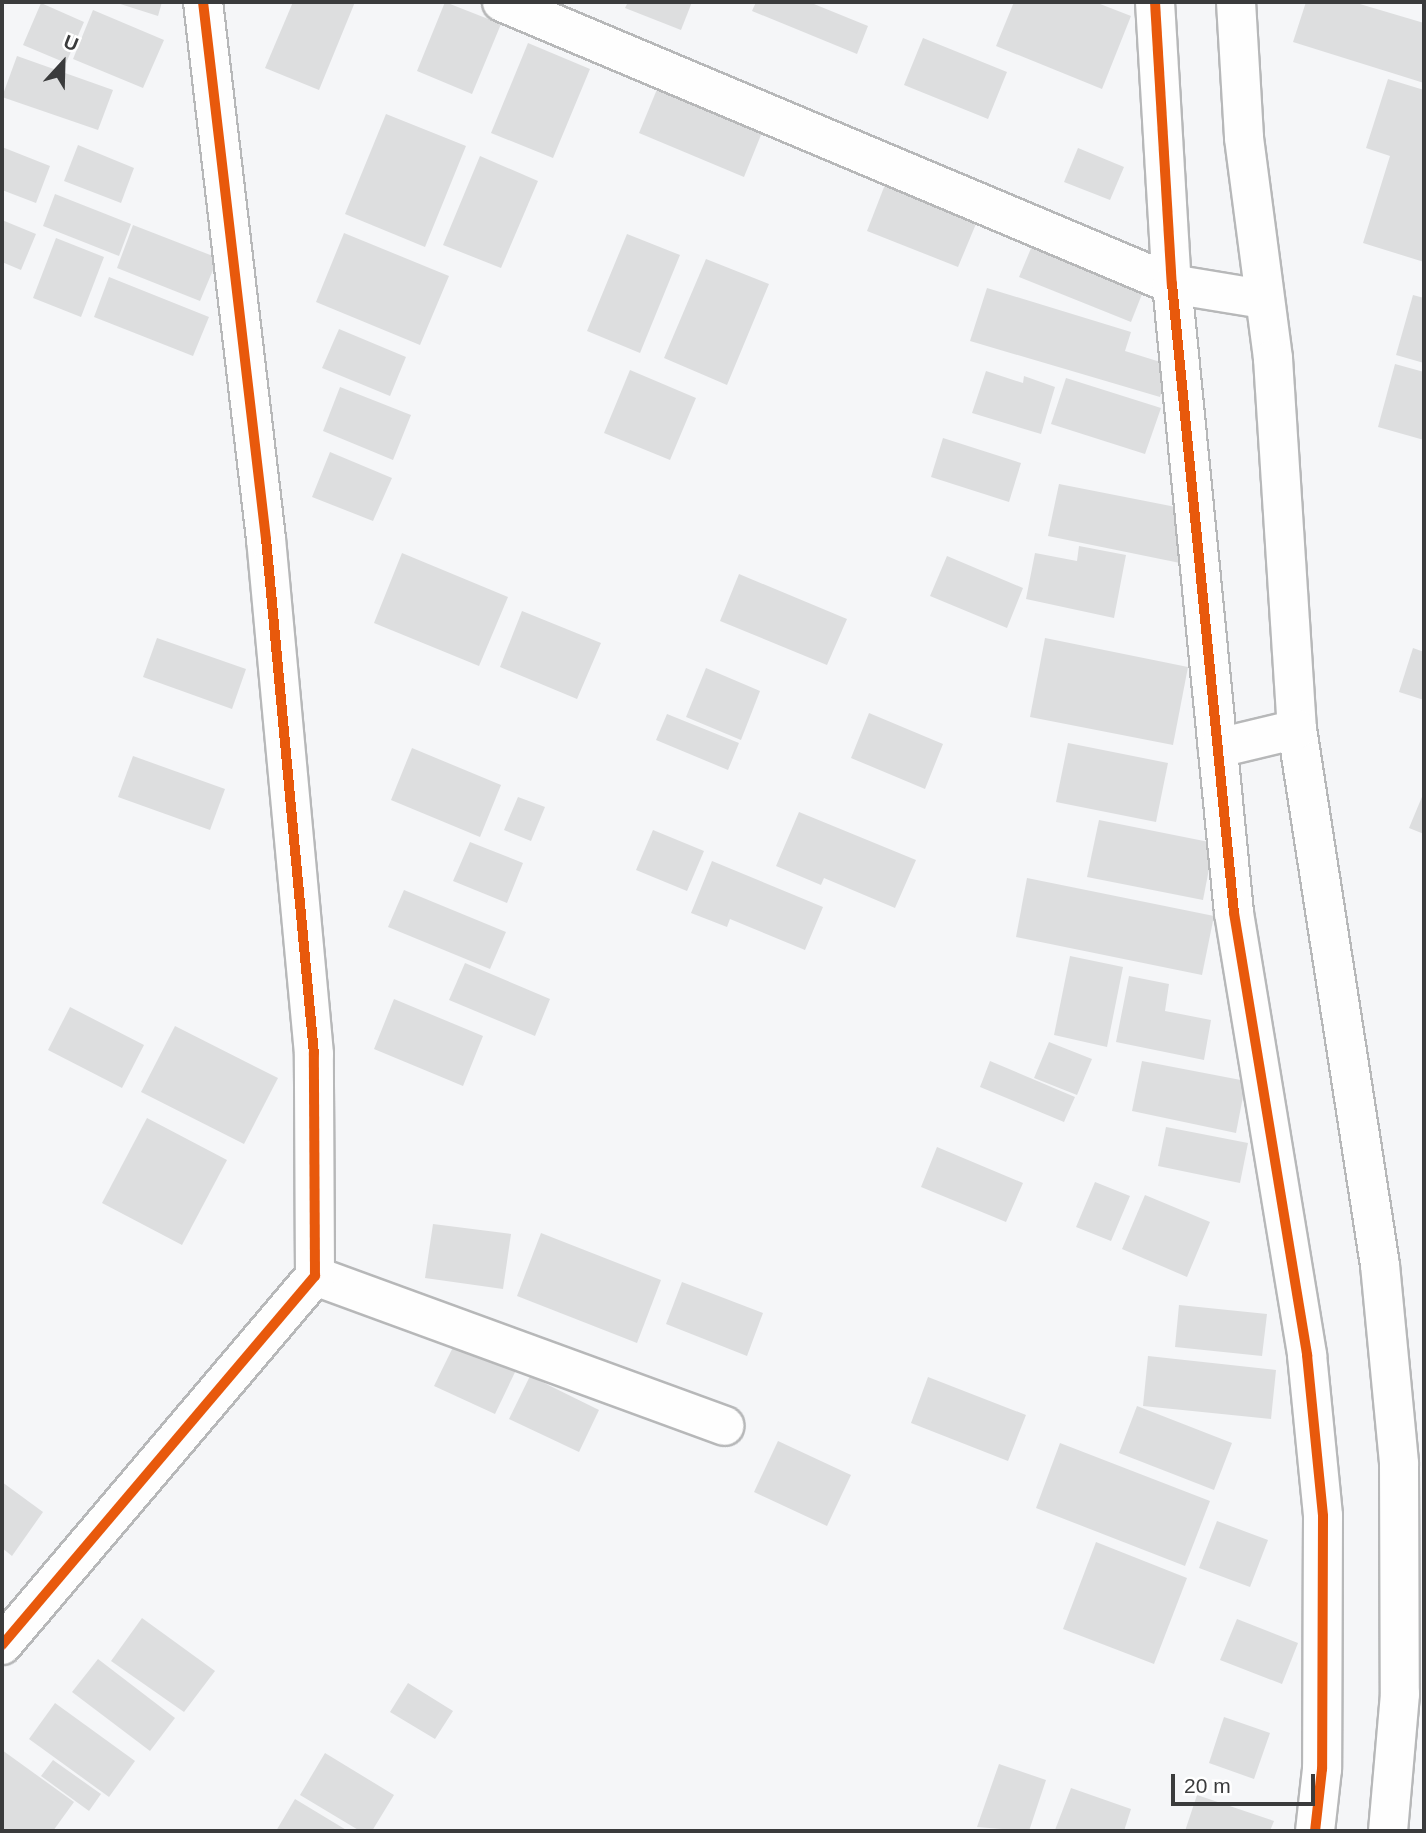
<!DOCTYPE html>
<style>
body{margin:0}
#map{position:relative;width:1426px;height:1833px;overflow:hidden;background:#f5f6f8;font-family:Helvetica,sans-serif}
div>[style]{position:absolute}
.building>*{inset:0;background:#dddedf}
.roads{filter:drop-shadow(2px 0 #b7b8b9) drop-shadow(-2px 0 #b7b8b9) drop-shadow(0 2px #b7b8b9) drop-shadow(0 -2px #b7b8b9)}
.minor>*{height:38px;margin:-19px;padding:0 19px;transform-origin:19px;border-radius:19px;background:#fefefe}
.cycleway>*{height:10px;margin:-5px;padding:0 5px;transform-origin:5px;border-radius:5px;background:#e8590c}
span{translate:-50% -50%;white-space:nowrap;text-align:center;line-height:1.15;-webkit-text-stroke:5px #fff;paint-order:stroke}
.frame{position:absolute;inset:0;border:4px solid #3a3b3c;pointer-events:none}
.north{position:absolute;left:28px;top:28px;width:70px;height:70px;-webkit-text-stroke:5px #fff;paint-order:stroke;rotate:22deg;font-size:19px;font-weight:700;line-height:28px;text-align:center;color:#3a3b3c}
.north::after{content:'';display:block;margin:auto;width:24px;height:32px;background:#3a3b3c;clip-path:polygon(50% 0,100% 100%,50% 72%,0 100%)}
.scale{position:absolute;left:1171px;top:1774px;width:144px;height:32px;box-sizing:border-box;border:4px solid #3a3b3c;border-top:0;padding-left:9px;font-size:21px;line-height:24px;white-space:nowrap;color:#3a3b3c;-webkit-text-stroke:5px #fff;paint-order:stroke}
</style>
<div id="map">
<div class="building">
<i style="clip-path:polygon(114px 2px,162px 2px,158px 16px)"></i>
<i style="clip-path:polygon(293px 2px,355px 2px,319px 90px,265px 68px)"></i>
<i style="clip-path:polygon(445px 2px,501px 24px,472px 94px,417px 71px)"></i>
<i style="clip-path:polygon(628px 2px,692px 2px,681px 30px,625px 8px)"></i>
<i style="clip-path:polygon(756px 2px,809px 2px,868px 26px,857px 54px,752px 11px)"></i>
<i style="clip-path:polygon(1014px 2px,1095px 2px,1131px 16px,1102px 89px,996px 46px)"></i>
<i style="clip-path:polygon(1306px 2px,1353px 2px,1424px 23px,1424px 83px,1293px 42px)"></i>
<i style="clip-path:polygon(41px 3px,84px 22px,66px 63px,23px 45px)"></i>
<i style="clip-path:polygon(93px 10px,164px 40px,143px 88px,73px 59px)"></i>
<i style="clip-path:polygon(923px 38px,1007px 72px,988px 119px,904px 85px)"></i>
<i style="clip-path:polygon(528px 43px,590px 69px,553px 158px,491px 133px)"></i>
<i style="clip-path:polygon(17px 56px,113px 90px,98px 130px,2px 97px)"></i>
<i style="clip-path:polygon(1388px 79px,1424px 90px,1424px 262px,1363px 243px,1390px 156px,1366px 148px)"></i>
<i style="clip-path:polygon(660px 82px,765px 125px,744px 177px,639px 133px)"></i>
<i style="clip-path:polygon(386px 114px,466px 146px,425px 247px,345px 214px)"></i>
<i style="clip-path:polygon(78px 145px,134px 168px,121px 203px,64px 181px)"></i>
<i style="clip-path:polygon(2px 147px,50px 166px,36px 203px,2px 190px)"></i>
<i style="clip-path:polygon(1078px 148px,1124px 167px,1110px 200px,1064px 182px)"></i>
<i style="clip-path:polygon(480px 156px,538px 181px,501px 268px,443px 245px)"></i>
<i style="clip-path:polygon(886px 182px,978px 219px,958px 267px,867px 231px)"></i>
<i style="clip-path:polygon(55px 194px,131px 224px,119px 256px,43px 226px)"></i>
<i style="clip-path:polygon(2px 220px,36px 234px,21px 270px,2px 262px)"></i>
<i style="clip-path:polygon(133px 225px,218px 258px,200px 301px,117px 268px)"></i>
<i style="clip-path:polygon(344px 233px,449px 276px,420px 345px,316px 302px)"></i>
<i style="clip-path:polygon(627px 234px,680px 255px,640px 353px,587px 331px)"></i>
<i style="clip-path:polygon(1037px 234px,1148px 279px,1131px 322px,1019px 277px)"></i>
<i style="clip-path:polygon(56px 238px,104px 257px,81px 317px,33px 298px)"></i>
<i style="clip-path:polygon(706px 259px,769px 284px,727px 385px,664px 358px)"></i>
<i style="clip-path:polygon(109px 277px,209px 317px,193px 356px,94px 317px)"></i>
<i style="clip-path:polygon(987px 288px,1131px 332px,1125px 351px,1170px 365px,1160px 397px,970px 341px)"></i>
<i style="clip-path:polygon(1413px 295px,1424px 298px,1424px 363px,1396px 355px)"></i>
<i style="clip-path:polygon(339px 329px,406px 357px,390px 396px,322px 368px)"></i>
<i style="clip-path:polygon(1395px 364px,1424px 372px,1424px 440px,1378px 427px)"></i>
<i style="clip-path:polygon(630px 370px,696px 398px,670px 460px,604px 433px)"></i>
<i style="clip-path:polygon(986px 371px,1023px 383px,1024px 376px,1055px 387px,1041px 434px,972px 413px)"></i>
<i style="clip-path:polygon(1066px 378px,1161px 408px,1145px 454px,1051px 424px)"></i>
<i style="clip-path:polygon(340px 387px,411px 415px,393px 460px,323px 431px)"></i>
<i style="clip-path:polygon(943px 438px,1021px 463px,1009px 502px,931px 477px)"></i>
<i style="clip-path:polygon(330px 452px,392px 478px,373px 521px,312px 497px)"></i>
<i style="clip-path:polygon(1059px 484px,1191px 510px,1180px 563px,1048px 536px)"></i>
<i style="clip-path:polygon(1079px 546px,1126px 555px,1114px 618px,1026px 599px,1035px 553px,1077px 561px)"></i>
<i style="clip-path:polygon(402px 553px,508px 597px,479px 666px,374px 623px)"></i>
<i style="clip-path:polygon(947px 556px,1023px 588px,1007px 628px,930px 596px)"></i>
<i style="clip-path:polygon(739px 574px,847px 619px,827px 665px,720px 621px)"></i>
<i style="clip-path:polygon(522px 611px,601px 643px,577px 699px,500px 667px)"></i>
<i style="clip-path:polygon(157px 638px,246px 669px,232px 709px,143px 677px)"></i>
<i style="clip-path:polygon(1045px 638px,1188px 667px,1173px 745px,1030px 717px)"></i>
<i style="clip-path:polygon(1413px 648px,1424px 652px,1424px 700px,1399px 692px)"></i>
<i style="clip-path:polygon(706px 668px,760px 691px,741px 740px,686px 717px)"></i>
<i style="clip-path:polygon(869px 713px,943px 744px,925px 789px,851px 758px)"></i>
<i style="clip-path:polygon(667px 714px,739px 743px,728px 770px,656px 740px)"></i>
<i style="clip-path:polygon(1068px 743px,1168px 763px,1156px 822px,1056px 802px)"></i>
<i style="clip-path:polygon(412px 748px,501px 785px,480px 837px,391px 800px)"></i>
<i style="clip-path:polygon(133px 756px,225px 789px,210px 830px,118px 797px)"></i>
<i style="clip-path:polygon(1424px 792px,1424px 834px,1409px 828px)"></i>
<i style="clip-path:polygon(518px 797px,545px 807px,531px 841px,504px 830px)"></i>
<i style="clip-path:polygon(799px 812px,916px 860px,895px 908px,824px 878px,821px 885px,776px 866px)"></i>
<i style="clip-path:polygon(1099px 820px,1214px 843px,1203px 900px,1087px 877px)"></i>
<i style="clip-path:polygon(653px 830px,704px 851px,687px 891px,636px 870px)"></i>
<i style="clip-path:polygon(470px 842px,523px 863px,507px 903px,453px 881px)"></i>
<i style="clip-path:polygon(712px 861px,823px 907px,805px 950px,730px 919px,727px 927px,691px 913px)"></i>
<i style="clip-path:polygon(1027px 878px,1214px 916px,1202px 975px,1016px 937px)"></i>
<i style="clip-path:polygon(404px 890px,506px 932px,490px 969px,388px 927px)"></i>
<i style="clip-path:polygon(1070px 956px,1123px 967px,1107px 1047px,1054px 1035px)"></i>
<i style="clip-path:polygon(465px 963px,550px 999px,535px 1036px,449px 1000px)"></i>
<i style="clip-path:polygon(1129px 976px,1169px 984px,1165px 1011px,1211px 1020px,1204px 1060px,1116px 1042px)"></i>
<i style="clip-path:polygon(394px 999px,483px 1036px,463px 1086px,374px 1049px)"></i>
<i style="clip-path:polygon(70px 1007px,144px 1045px,122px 1088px,48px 1050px)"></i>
<i style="clip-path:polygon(175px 1026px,278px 1078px,244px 1144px,141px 1092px)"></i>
<i style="clip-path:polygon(1049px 1042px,1092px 1059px,1077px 1095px,1034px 1078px)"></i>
<i style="clip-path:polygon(990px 1061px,1075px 1097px,1064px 1122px,980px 1087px)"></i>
<i style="clip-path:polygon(1142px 1061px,1246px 1081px,1236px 1133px,1132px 1111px)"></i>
<i style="clip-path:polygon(147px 1118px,227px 1160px,182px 1245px,102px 1203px)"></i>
<i style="clip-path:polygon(1166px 1127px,1248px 1143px,1240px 1183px,1158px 1166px)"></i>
<i style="clip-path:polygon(937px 1147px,1023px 1183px,1006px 1222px,921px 1187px)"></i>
<i style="clip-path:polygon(1095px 1182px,1130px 1196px,1111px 1241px,1076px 1227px)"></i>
<i style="clip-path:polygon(1145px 1195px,1210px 1222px,1187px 1277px,1122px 1249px)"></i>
<i style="clip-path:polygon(433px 1224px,511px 1234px,503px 1289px,425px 1278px)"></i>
<i style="clip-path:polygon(541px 1233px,661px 1280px,637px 1343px,517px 1296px)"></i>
<i style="clip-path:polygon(682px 1282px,763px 1313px,747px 1356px,666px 1324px)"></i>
<i style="clip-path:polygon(1179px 1305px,1267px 1314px,1262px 1356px,1175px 1347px)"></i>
<i style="clip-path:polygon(457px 1339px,517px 1368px,495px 1414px,434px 1386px)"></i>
<i style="clip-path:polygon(1148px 1356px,1276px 1370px,1271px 1419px,1143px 1406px)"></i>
<i style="clip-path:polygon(530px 1376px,599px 1410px,579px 1452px,509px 1419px)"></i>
<i style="clip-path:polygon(928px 1377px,1026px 1415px,1008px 1461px,911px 1423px)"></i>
<i style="clip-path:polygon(1137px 1406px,1232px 1443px,1214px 1490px,1119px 1453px)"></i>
<i style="clip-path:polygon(778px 1441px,851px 1475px,827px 1526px,754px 1492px)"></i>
<i style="clip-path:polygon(1060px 1443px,1210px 1501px,1185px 1566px,1036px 1508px)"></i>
<i style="clip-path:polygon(2px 1482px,43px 1512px,12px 1556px,2px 1548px)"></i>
<i style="clip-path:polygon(1217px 1521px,1268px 1540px,1250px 1587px,1199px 1568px)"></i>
<i style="clip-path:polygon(1096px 1542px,1187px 1578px,1154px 1664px,1063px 1629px)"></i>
<i style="clip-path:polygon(142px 1618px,215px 1671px,184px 1712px,111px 1661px)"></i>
<i style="clip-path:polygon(1237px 1619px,1298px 1643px,1282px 1684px,1220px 1660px)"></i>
<i style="clip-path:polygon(98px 1659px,175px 1718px,150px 1751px,72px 1692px)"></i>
<i style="clip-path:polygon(408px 1683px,453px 1711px,435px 1739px,390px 1712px)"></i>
<i style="clip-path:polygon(55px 1703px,135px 1761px,109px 1797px,29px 1739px)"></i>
<i style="clip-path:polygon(1224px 1717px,1270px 1733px,1254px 1779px,1209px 1763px)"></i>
<i style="clip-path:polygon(2px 1750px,74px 1802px,53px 1831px,2px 1831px)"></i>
<i style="clip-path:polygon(325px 1753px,394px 1795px,372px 1831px,360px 1831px,300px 1795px)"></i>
<i style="clip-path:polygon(53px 1760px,101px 1794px,89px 1811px,41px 1776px)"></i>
<i style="clip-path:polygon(999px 1764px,1046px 1780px,1029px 1831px,977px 1827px)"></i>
<i style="clip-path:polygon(1071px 1788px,1131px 1809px,1124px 1831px,1055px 1830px)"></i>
<i style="clip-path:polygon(1197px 1795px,1274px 1821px,1270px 1831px,1185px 1831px)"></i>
<i style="clip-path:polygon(295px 1799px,348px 1831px,276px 1831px)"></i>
</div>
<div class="roads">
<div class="minor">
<i style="left:502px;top:2px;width:727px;rotate:22.83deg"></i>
<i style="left:1172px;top:284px;width:92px;rotate:9.4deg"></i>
<i style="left:1155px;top:2px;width:283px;rotate:86.6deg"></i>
<i style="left:1172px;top:284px;width:632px;rotate:84.37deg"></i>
<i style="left:1234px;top:913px;width:448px;rotate:80.6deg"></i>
<i style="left:1307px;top:1355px;width:162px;rotate:84.3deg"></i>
<i style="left:1323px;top:1516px;width:253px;rotate:90.2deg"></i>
<i style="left:1322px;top:1769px;width:62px;rotate:96.4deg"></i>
<i style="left:1236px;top:2px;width:136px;rotate:86.6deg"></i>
<i style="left:1244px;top:138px;width:223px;rotate:82.5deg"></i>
<i style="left:1273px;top:359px;width:371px;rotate:86.3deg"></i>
<i style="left:1297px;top:729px;width:542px;rotate:81.2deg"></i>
<i style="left:1380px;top:1265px;width:200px;rotate:84.5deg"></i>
<i style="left:1399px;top:1464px;width:230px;rotate:89.8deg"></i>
<i style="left:1400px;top:1694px;width:138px;rotate:95deg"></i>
<i style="left:1218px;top:748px;width:81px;rotate:-13.5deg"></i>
<i style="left:315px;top:1276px;width:436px;rotate:20.1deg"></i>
<i style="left:2px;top:1645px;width:484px;rotate:-49.7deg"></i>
<i style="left:315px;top:1276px;width:222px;rotate:-90.3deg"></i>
<i style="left:314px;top:1054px;width:517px;rotate:-95.32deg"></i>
<i style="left:266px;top:539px;width:541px;rotate:-96.69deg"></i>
</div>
</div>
<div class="cycleway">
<i style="left:1155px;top:2px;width:283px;rotate:86.6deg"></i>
<i style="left:1172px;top:284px;width:632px;rotate:84.37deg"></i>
<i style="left:1234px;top:913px;width:448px;rotate:80.6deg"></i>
<i style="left:1307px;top:1355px;width:162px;rotate:84.3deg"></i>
<i style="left:1323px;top:1516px;width:253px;rotate:90.2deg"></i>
<i style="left:1322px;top:1769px;width:62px;rotate:96.4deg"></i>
<i style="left:2px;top:1645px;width:484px;rotate:-49.7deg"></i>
<i style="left:315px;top:1276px;width:222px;rotate:-90.3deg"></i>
<i style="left:314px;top:1054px;width:517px;rotate:-95.32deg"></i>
<i style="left:266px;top:539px;width:541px;rotate:-96.69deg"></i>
</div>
<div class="frame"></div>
<div class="north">U</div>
<div class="scale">20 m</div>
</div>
